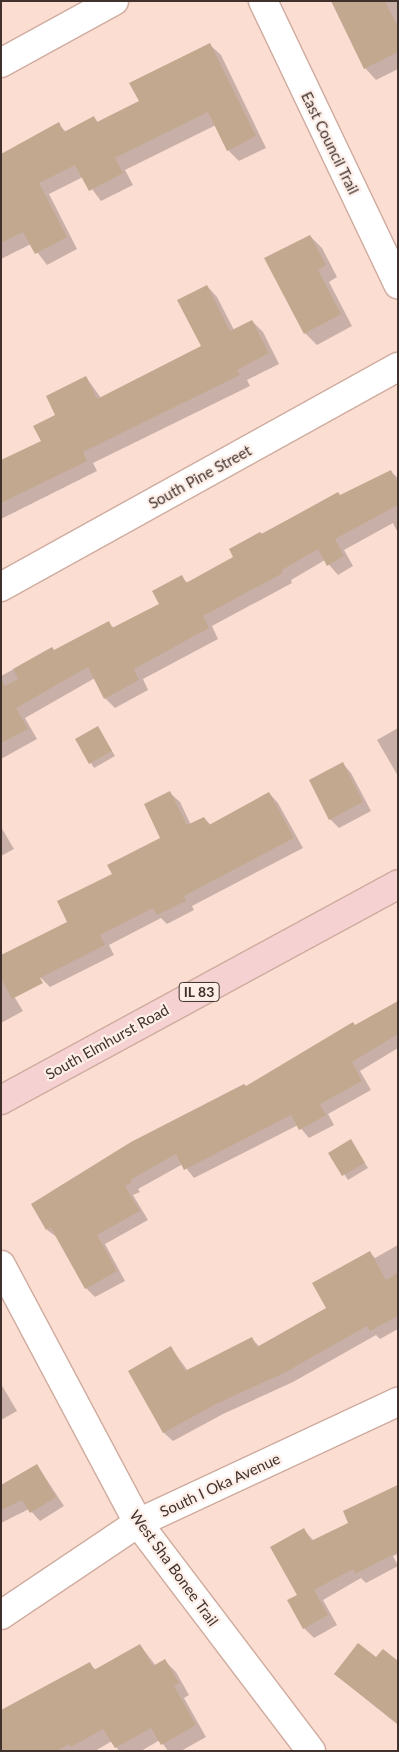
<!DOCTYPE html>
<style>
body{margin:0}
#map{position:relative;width:399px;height:1752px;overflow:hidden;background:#fbddd2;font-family:Lato,sans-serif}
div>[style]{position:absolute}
.shadow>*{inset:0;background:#0003}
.building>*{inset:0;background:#c3a890}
.roads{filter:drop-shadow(1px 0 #cfab9e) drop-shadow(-1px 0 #cfab9e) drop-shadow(0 1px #cfab9e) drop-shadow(0 -1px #cfab9e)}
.minor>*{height:28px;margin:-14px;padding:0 14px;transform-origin:14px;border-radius:14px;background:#fff}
.major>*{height:28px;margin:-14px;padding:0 14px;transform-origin:14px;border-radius:14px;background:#f5d1d1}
span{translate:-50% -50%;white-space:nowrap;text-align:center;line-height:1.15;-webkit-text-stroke:4.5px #fdeee8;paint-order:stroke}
.shield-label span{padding:1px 4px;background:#fdeee8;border:1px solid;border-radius:4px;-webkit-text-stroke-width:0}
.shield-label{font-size:14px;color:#40312c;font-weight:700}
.street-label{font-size:15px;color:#40312c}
.frame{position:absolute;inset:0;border:2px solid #40312c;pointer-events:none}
</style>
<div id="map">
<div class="shadow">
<i style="clip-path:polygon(332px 1px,398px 1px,398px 69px,376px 80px,365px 68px)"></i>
<i style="clip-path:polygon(209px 44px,221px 55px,266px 148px,239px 161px,228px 150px,216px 125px,125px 170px,133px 185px,101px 201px,83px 177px,49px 194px,77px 249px,47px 265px,31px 244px,1px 259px,1px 195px,58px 124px,66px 132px,94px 118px,99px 123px,140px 102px)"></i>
<i style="clip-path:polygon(310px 236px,322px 248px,337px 277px,329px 282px,352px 326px,317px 345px,305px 333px)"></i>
<i style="clip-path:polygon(207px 286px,217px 297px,234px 330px,252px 321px,263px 332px,279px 364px,247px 380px,250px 386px,93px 463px,97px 471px,1px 519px,1px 462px,42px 441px,86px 377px,101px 398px,202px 347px)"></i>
<i style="clip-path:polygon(390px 471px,398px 478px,398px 533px,393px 523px,344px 550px,353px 566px,338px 575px,325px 560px,291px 580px,292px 583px,212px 626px,218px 639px,143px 679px,148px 690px,115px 708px,105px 698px,95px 678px,25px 718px,37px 739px,1px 759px,1px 676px,52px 648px,55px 651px,109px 623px,114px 628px,160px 605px,181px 577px,188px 583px,235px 558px,231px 550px,338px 493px,341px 496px)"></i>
<i style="clip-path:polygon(98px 728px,115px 756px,94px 768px,77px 739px)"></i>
<i style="clip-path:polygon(398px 728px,398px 776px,377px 740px)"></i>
<i style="clip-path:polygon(343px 764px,351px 773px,371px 811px,339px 828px,330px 819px)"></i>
<i style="clip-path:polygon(170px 793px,180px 802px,191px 825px,204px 818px,211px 825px,269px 793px,278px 803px,303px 848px,192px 906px,194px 910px,167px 924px,161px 918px,109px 945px,114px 955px,50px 987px,41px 978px,23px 946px,68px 922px,114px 874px,162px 838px)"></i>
<i style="clip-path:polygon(1px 827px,14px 849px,1px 856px)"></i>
<i style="clip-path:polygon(1px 975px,23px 1011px,1px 1023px)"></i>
<i style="clip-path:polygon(398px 1002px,398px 1048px,360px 1071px,371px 1090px,328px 1114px,334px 1125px,309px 1138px,298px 1125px,194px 1178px,183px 1164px,138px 1189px,140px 1192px,133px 1195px,148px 1220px,105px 1244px,125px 1281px,95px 1297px,86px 1288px,58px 1238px,47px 1230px,246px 1087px)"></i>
<i style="clip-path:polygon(351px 1141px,368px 1168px,348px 1180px,330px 1153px)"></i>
<i style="clip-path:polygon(398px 1245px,398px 1329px,380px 1339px,376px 1335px,293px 1382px,223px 1414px,173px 1441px,164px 1433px,129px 1371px,171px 1348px,188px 1371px,252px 1339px,260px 1347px,328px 1309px,370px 1253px,375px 1258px)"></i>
<i style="clip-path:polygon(1px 1384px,17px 1411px,1px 1420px)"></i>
<i style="clip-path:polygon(37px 1465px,64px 1506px,40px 1521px,29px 1509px,1px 1523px,1px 1486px)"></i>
<i style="clip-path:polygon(398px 1485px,398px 1554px,393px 1556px,398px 1566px,366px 1583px,361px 1578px,323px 1600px,337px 1625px,314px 1638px,304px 1628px,298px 1595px,304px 1530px,314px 1541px,350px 1523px,344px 1511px)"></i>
<i style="clip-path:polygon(140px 1645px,156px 1666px,165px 1661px,176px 1672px,189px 1695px,184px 1698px,206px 1737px,181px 1751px,168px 1751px,160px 1740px,141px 1751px,119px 1751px,112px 1741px,95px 1751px,1px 1751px,89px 1663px,96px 1670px)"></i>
<i style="clip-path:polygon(376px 1659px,398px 1662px,398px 1725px,335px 1674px)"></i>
</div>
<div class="building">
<i style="clip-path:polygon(331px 1px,385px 1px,398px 27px,398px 52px,364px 69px)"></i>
<i style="clip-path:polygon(210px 43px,256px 136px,227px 151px,208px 112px,115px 158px,123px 173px,89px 191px,75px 165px,39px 183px,67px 237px,35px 254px,23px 232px,1px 243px,1px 154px,59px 122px,64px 132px,94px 116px,97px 122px,139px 101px,129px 83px)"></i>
<i style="clip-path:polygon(310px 235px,326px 265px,318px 270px,341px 314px,304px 334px,264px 258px)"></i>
<i style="clip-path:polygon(207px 285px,230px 331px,252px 320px,269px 353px,237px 370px,240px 375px,83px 452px,87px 461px,1px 503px,1px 460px,41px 441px,33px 426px,55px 415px,46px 396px,86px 376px,97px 399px,201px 346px,177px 300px)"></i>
<i style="clip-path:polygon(391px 470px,398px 484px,398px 505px,335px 539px,344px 556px,327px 566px,318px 549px,282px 570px,283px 573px,203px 616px,209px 628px,134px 669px,139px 680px,104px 699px,88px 667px,16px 708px,28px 729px,1px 743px,1px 680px,5px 686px,18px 679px,13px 669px,52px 647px,54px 650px,109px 621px,112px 628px,159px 604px,152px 591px,182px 575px,186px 583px,233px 557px,229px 549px,260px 532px,262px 534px,338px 492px,340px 495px)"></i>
<i style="clip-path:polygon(98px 726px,112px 751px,89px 764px,75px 739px)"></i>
<i style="clip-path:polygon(343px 762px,363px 802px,329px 820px,309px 780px)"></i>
<i style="clip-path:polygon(170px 791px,187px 825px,204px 817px,209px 825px,269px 792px,294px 838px,184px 896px,186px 901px,157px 915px,153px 908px,100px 935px,105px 945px,40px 978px,43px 983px,12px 999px,1px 978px,1px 955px,67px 922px,57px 901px,112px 874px,107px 865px,160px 838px,144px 804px)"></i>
<i style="clip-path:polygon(398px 1001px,398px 1034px,352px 1062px,362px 1081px,320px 1104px,326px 1115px,299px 1130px,291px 1115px,184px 1170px,176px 1154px,130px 1180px,132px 1182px,125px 1186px,140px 1211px,97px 1235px,117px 1271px,85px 1289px,51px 1228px,46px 1230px,31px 1204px,131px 1142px,244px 1084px,246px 1086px,353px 1022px,355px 1025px)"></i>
<i style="clip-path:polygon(351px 1139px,365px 1163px,342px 1176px,328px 1153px)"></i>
<i style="clip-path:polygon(370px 1251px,386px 1280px,398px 1273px,398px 1316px,370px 1331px,367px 1326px,284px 1373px,214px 1405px,163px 1433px,128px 1371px,171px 1346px,185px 1371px,252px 1337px,257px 1347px,326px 1308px,312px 1283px)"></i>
<i style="clip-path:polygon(37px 1464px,56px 1497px,30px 1513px,22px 1500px,1px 1510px,1px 1485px)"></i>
<i style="clip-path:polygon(398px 1485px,398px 1552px,355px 1574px,353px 1569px,314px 1590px,328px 1615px,303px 1629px,287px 1600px,297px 1595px,270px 1547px,304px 1528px,311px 1541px,348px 1523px,343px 1511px)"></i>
<i style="clip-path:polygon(358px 1643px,376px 1657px,383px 1649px,398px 1661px,398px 1724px,334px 1674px)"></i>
<i style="clip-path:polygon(140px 1644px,153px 1666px,165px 1659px,179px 1683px,174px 1686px,196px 1725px,161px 1745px,151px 1728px,115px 1748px,103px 1729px,71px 1747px,69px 1744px,56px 1751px,1px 1751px,1px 1710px,90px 1662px,94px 1670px)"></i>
</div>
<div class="roads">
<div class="minor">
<i style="left:263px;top:1px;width:314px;rotate:64.5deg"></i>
<i style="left:1px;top:63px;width:129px;rotate:-28.8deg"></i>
<i style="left:1px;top:587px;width:454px;rotate:-29deg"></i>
<i style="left:1px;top:1265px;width:292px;rotate:62deg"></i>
<i style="left:138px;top:1523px;width:286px;rotate:52.8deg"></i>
<i style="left:1px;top:1615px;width:165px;rotate:-33.9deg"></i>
<i style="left:138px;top:1523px;width:287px;rotate:-25deg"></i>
</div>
<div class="major">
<i style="left:1px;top:1100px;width:452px;rotate:-28.5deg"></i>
</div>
</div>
<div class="shield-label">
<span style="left:199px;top:992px">IL 83</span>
</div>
<div class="street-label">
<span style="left:330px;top:143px;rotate:64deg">East Council Trail</span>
<span style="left:200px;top:477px;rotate:-29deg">South Pine Street</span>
<span style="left:107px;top:1042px;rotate:-29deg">South Elmhurst Road</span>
<span style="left:220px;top:1485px;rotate:-25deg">South I Oka Avenue</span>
<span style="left:174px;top:1568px;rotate:54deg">West Sha Bonee Trail</span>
</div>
<div class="frame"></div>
</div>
